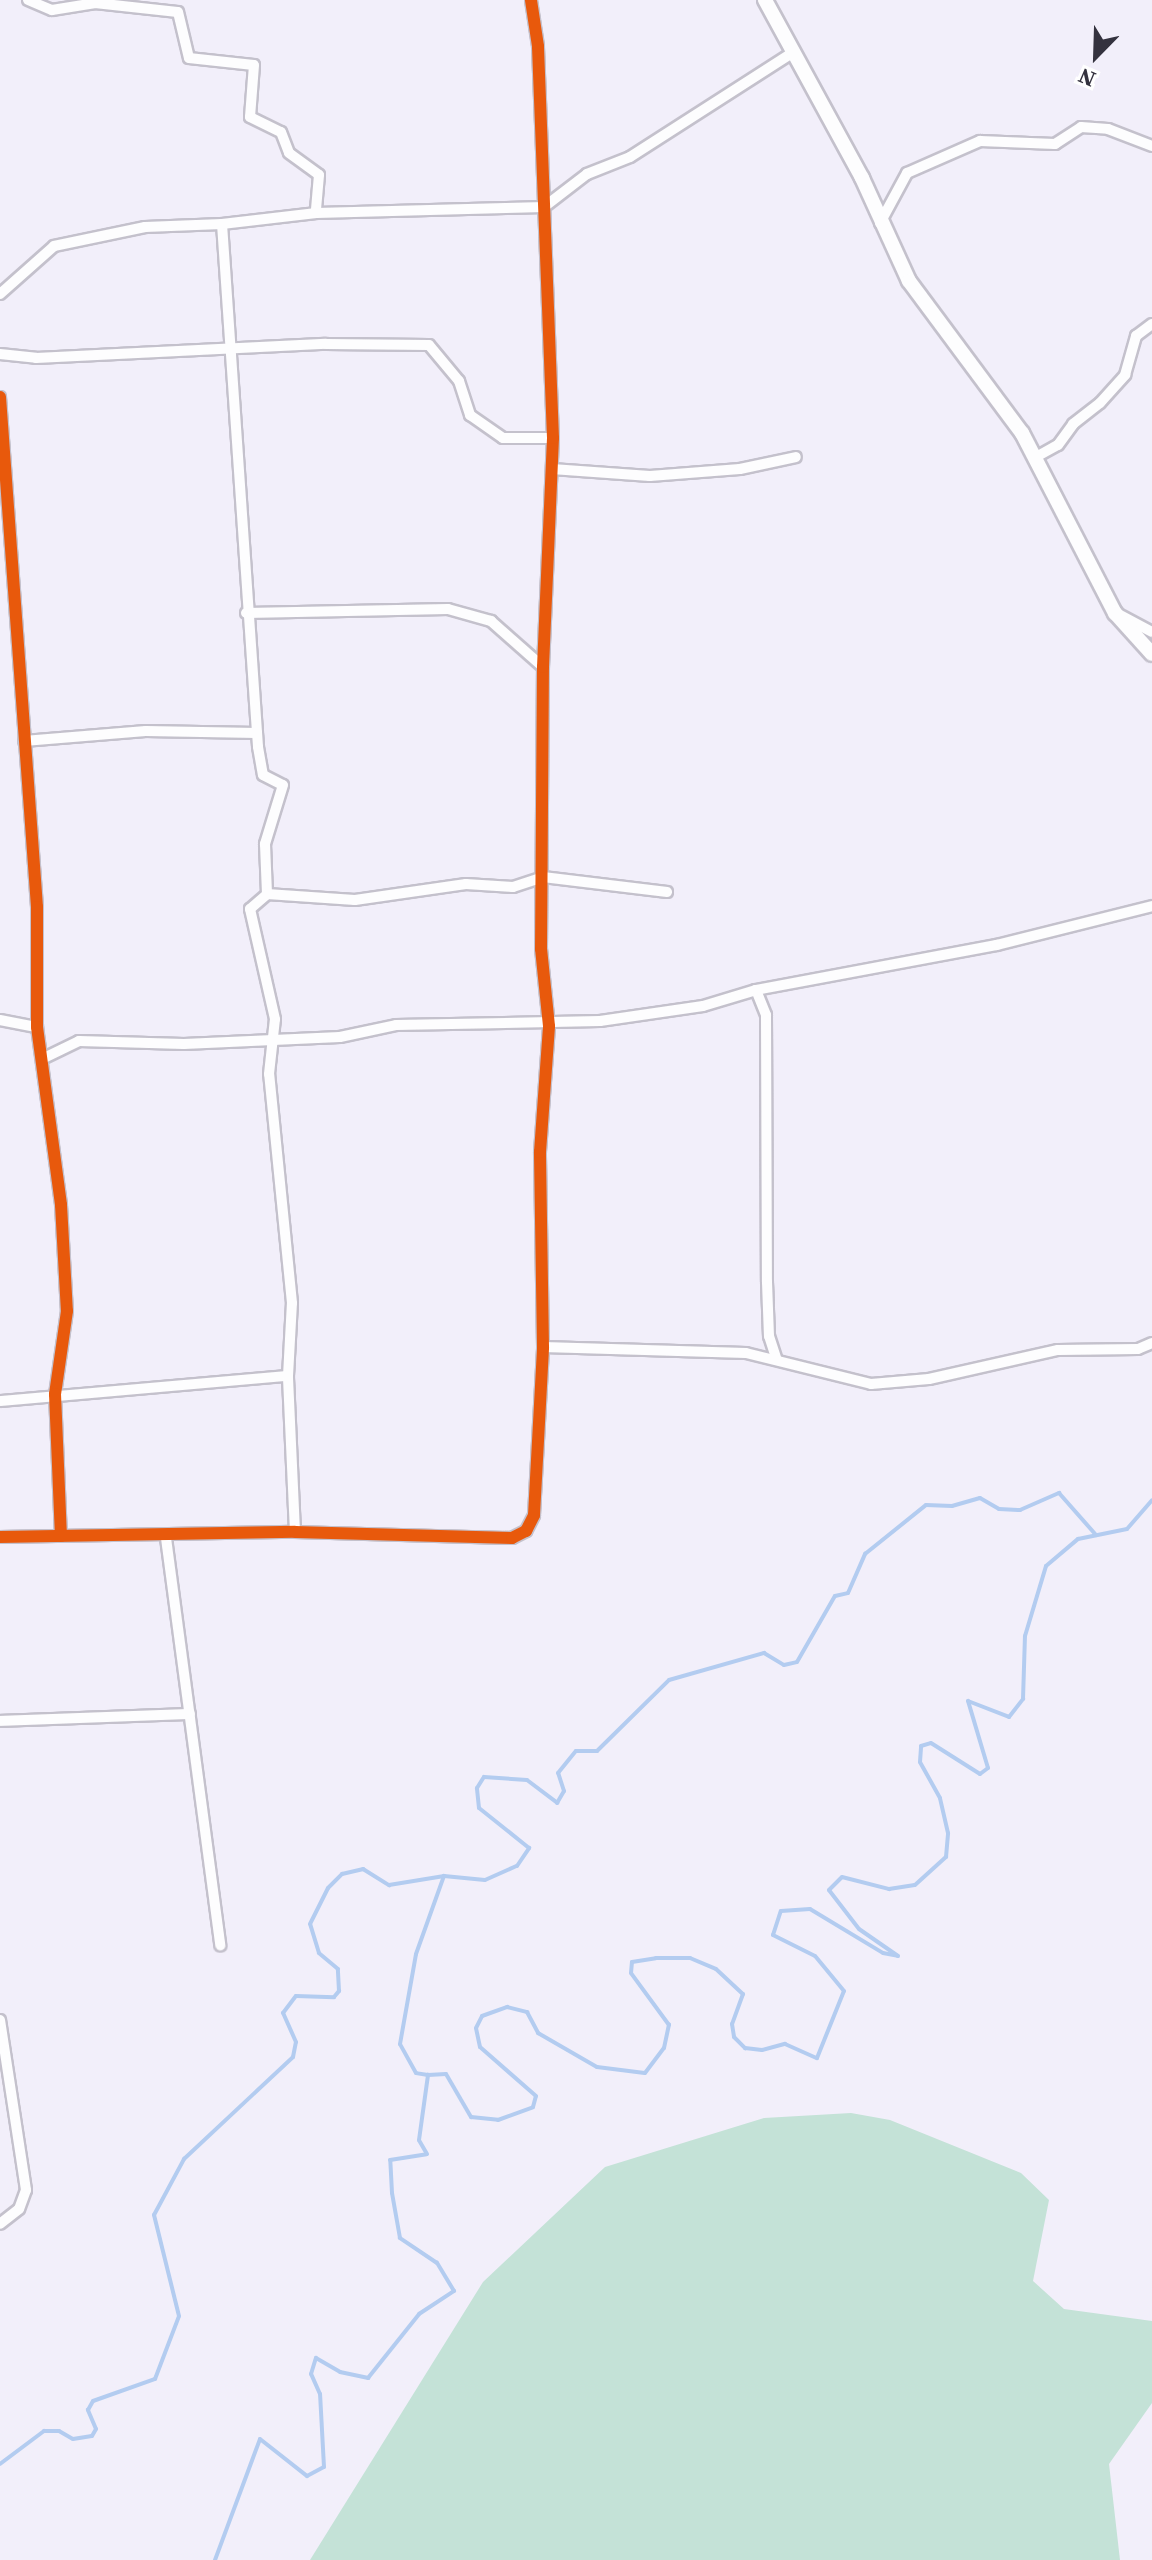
<!DOCTYPE html>
<style>
body{margin:0}
#map{position:relative;width:1152px;height:2560px;overflow:hidden;background:#f2effa;font-family:"Source Serif 4",serif}
div>[style]{position:absolute}
.green>*{inset:0;background:#c4e2d7}
.stream>*{height:4px;margin:-2px;padding:0 2px;transform-origin:2px;border-radius:2px;background:#b3ccf0}
.roads{filter:drop-shadow(2px 0 #c4c1cc) drop-shadow(-2px 0 #c4c1cc) drop-shadow(0 2px #c4c1cc) drop-shadow(0 -2px #c4c1cc)}
.minor>*{height:10px;margin:-5px;padding:0 5px;transform-origin:5px;border-radius:5px;background:#fdfdfe}
.tertiary>*{height:14px;margin:-7px;padding:0 7px;transform-origin:7px;border-radius:7px;background:#fdfdfe}
.cycleway>*{height:12px;margin:-6px;padding:0 6px;transform-origin:6px;border-radius:6px;background:#e8590c}
span{translate:-50% -50%;white-space:nowrap;text-align:center;line-height:1.15;-webkit-text-stroke:6px #fff;paint-order:stroke}
.north{position:absolute;left:1056px;top:16px;width:80px;height:80px;-webkit-text-stroke:6px #fff;paint-order:stroke;rotate:203deg;font-size:22px;font-weight:700;line-height:32px;text-align:center;color:#34323e}
.north::after{content:'';display:block;margin:auto;width:28px;height:36px;background:#34323e;clip-path:polygon(50% 0,100% 100%,50% 72%,0 100%)}
</style>
<div id="map">
<div class="green">
<i style="clip-path:polygon(851px 2113px,890px 2120px,1021px 2173px,1049px 2200px,1033px 2281px,1064px 2309px,1152px 2321px,1152px 2403px,1109px 2464px,1120px 2560px,310px 2560px,483px 2282px,605px 2167px,764px 2118px)"></i>
</div>
<div class="stream">
<i style="left:428px;top:2075px;width:12px;rotate:-171deg"></i>
<i style="left:416px;top:2073px;width:33px;rotate:-119deg"></i>
<i style="left:400px;top:2044px;width:91px;rotate:-79.9deg"></i>
<i style="left:416px;top:1954px;width:83px;rotate:-70.3deg"></i>
<i style="left:0;top:2464px;width:55px;rotate:-36.9deg"></i>
<i style="left:44px;top:2431px;width:15px"></i>
<i style="left:59px;top:2431px;width:16px;rotate:30deg"></i>
<i style="left:73px;top:2439px;width:19px;rotate:-9deg"></i>
<i style="left:92px;top:2436px;width:8px;rotate:-60deg"></i>
<i style="left:96px;top:2429px;width:21px;rotate:-113deg"></i>
<i style="left:88px;top:2410px;width:10px;rotate:-61deg"></i>
<i style="left:93px;top:2401px;width:66px;rotate:-19.5deg"></i>
<i style="left:155px;top:2379px;width:67px;rotate:-69.1deg"></i>
<i style="left:179px;top:2316px;width:104px;rotate:-103.9deg"></i>
<i style="left:154px;top:2215px;width:64px;rotate:-61.8deg"></i>
<i style="left:184px;top:2159px;width:149px;rotate:-43.1deg"></i>
<i style="left:293px;top:2057px;width:15px;rotate:-79deg"></i>
<i style="left:296px;top:2042px;width:32px;rotate:-114deg"></i>
<i style="left:283px;top:2013px;width:21px;rotate:-53deg"></i>
<i style="left:296px;top:1996px;width:38px;rotate:2deg"></i>
<i style="left:334px;top:1997px;width:8px;rotate:-50deg"></i>
<i style="left:339px;top:1991px;width:22px;rotate:-93deg"></i>
<i style="left:338px;top:1969px;width:25px;rotate:-140deg"></i>
<i style="left:319px;top:1953px;width:30px;rotate:-107deg"></i>
<i style="left:310px;top:1924px;width:40px;rotate:-63.4deg"></i>
<i style="left:328px;top:1888px;width:20px;rotate:-45deg"></i>
<i style="left:342px;top:1874px;width:22px;rotate:-13deg"></i>
<i style="left:363px;top:1869px;width:31px;rotate:32deg"></i>
<i style="left:389px;top:1885px;width:56px;rotate:-9.3deg"></i>
<i style="left:444px;top:1876px;width:41px;rotate:5.6deg"></i>
<i style="left:485px;top:1880px;width:35px;rotate:-24deg"></i>
<i style="left:517px;top:1866px;width:22px;rotate:-56deg"></i>
<i style="left:529px;top:1848px;width:64px;rotate:-141.3deg"></i>
<i style="left:479px;top:1808px;width:20px;rotate:-96deg"></i>
<i style="left:477px;top:1788px;width:13px;rotate:-58deg"></i>
<i style="left:484px;top:1777px;width:43px;rotate:4deg"></i>
<i style="left:527px;top:1780px;width:38px;rotate:37deg"></i>
<i style="left:557px;top:1803px;width:14px;rotate:-60deg"></i>
<i style="left:564px;top:1791px;width:19px;rotate:-108deg"></i>
<i style="left:558px;top:1773px;width:28px;rotate:-51deg"></i>
<i style="left:576px;top:1751px;width:21px"></i>
<i style="left:597px;top:1751px;width:101px;rotate:-44.6deg"></i>
<i style="left:669px;top:1680px;width:99px;rotate:-15.9deg"></i>
<i style="left:764px;top:1653px;width:23px;rotate:31deg"></i>
<i style="left:784px;top:1665px;width:13px;rotate:-13deg"></i>
<i style="left:797px;top:1662px;width:76px;rotate:-60.1deg"></i>
<i style="left:835px;top:1596px;width:13px;rotate:-13deg"></i>
<i style="left:848px;top:1593px;width:43px;rotate:-66.4deg"></i>
<i style="left:865px;top:1554px;width:78px;rotate:-38.8deg"></i>
<i style="left:926px;top:1505px;width:26px;rotate:2deg"></i>
<i style="left:952px;top:1506px;width:29px;rotate:-16deg"></i>
<i style="left:980px;top:1498px;width:22px;rotate:30deg"></i>
<i style="left:999px;top:1509px;width:21px;rotate:3deg"></i>
<i style="left:1020px;top:1510px;width:43px;rotate:-23.6deg"></i>
<i style="left:1059px;top:1493px;width:56px;rotate:48.6deg"></i>
<i style="left:215px;top:2560px;width:129px;rotate:-69.6deg"></i>
<i style="left:260px;top:2439px;width:60px;rotate:38.2deg"></i>
<i style="left:307px;top:2476px;width:19px;rotate:-28deg"></i>
<i style="left:324px;top:2467px;width:73px;rotate:-93.1deg"></i>
<i style="left:320px;top:2394px;width:22px;rotate:-114deg"></i>
<i style="left:311px;top:2374px;width:17px;rotate:-73deg"></i>
<i style="left:316px;top:2358px;width:28px;rotate:30deg"></i>
<i style="left:340px;top:2372px;width:29px;rotate:12deg"></i>
<i style="left:368px;top:2378px;width:82px;rotate:-51.4deg"></i>
<i style="left:419px;top:2314px;width:42px;rotate:-33.3deg"></i>
<i style="left:454px;top:2291px;width:33px;rotate:-121deg"></i>
<i style="left:437px;top:2263px;width:45px;rotate:-146deg"></i>
<i style="left:400px;top:2238px;width:46px;rotate:-100.1deg"></i>
<i style="left:392px;top:2193px;width:33px;rotate:-93deg"></i>
<i style="left:390px;top:2160px;width:37px;rotate:-9deg"></i>
<i style="left:427px;top:2154px;width:16px;rotate:-120deg"></i>
<i style="left:419px;top:2140px;width:66px;rotate:-82.1deg"></i>
<i style="left:428px;top:2075px;width:18px;rotate:-3deg"></i>
<i style="left:446px;top:2074px;width:50px;rotate:59.8deg"></i>
<i style="left:471px;top:2117px;width:27px;rotate:6deg"></i>
<i style="left:498px;top:2120px;width:37px;rotate:-20deg"></i>
<i style="left:533px;top:2107px;width:11px;rotate:-75deg"></i>
<i style="left:536px;top:2096px;width:74px;rotate:-138.8deg"></i>
<i style="left:480px;top:2047px;width:19px;rotate:-102deg"></i>
<i style="left:476px;top:2028px;width:13px;rotate:-63deg"></i>
<i style="left:482px;top:2016px;width:27px;rotate:-20deg"></i>
<i style="left:507px;top:2007px;width:21px;rotate:14deg"></i>
<i style="left:527px;top:2012px;width:24px;rotate:62deg"></i>
<i style="left:538px;top:2033px;width:68px;rotate:30deg"></i>
<i style="left:597px;top:2067px;width:48px;rotate:7.1deg"></i>
<i style="left:645px;top:2073px;width:31px;rotate:-53deg"></i>
<i style="left:664px;top:2048px;width:24px;rotate:-78deg"></i>
<i style="left:669px;top:2025px;width:64px;rotate:-126.2deg"></i>
<i style="left:631px;top:1973px;width:11px;rotate:-85deg"></i>
<i style="left:632px;top:1962px;width:24px;rotate:-9deg"></i>
<i style="left:656px;top:1958px;width:34px"></i>
<i style="left:690px;top:1958px;width:28px;rotate:23deg"></i>
<i style="left:716px;top:1969px;width:37px;rotate:43deg"></i>
<i style="left:743px;top:1994px;width:32px;rotate:110deg"></i>
<i style="left:732px;top:2024px;width:13px;rotate:81deg"></i>
<i style="left:734px;top:2037px;width:16px;rotate:45deg"></i>
<i style="left:745px;top:2048px;width:17px;rotate:7deg"></i>
<i style="left:762px;top:2050px;width:24px;rotate:-15deg"></i>
<i style="left:785px;top:2044px;width:35px;rotate:24deg"></i>
<i style="left:817px;top:2058px;width:72px;rotate:-68.1deg"></i>
<i style="left:844px;top:1991px;width:45px;rotate:-129.6deg"></i>
<i style="left:815px;top:1956px;width:47px;rotate:-153.4deg"></i>
<i style="left:773px;top:1935px;width:25px;rotate:-72deg"></i>
<i style="left:781px;top:1911px;width:29px;rotate:-4deg"></i>
<i style="left:810px;top:1909px;width:85px;rotate:31.1deg"></i>
<i style="left:883px;top:1953px;width:15px;rotate:11deg"></i>
<i style="left:898px;top:1956px;width:47px;rotate:-145.3deg"></i>
<i style="left:859px;top:1929px;width:49px;rotate:-127.6deg"></i>
<i style="left:829px;top:1890px;width:18px;rotate:-45deg"></i>
<i style="left:842px;top:1877px;width:49px;rotate:14.3deg"></i>
<i style="left:889px;top:1889px;width:26px;rotate:-9deg"></i>
<i style="left:915px;top:1885px;width:42px;rotate:-42.1deg"></i>
<i style="left:946px;top:1857px;width:24px;rotate:-85deg"></i>
<i style="left:948px;top:1833px;width:36px;rotate:-103deg"></i>
<i style="left:940px;top:1798px;width:41px;rotate:-119.1deg"></i>
<i style="left:920px;top:1762px;width:16px;rotate:-86deg"></i>
<i style="left:921px;top:1746px;width:10px;rotate:-17deg"></i>
<i style="left:931px;top:1743px;width:58px;rotate:32.3deg"></i>
<i style="left:980px;top:1774px;width:10px;rotate:-37deg"></i>
<i style="left:988px;top:1768px;width:70px;rotate:-106.6deg"></i>
<i style="left:968px;top:1701px;width:44px;rotate:21.3deg"></i>
<i style="left:1009px;top:1717px;width:23px;rotate:-52deg"></i>
<i style="left:1023px;top:1699px;width:63px;rotate:-88.2deg"></i>
<i style="left:1025px;top:1636px;width:73px;rotate:-73.3deg"></i>
<i style="left:1046px;top:1566px;width:42px;rotate:-40.2deg"></i>
<i style="left:1078px;top:1539px;width:50px;rotate:-11.5deg"></i>
<i style="left:1127px;top:1529px;width:38px;rotate:-49deg"></i>
</div>
<div class="roads">
<div class="minor">
<i style="left:28px;top:0;width:26px;rotate:23deg"></i>
<i style="left:52px;top:10px;width:44px;rotate:-9.2deg"></i>
<i style="left:95px;top:3px;width:83px;rotate:6.2deg"></i>
<i style="left:178px;top:12px;width:47px;rotate:76.6deg"></i>
<i style="left:189px;top:58px;width:65px;rotate:6.1deg"></i>
<i style="left:254px;top:65px;width:52px;rotate:94.4deg"></i>
<i style="left:250px;top:117px;width:34px;rotate:26deg"></i>
<i style="left:281px;top:132px;width:22px;rotate:69deg"></i>
<i style="left:289px;top:153px;width:37px;rotate:36deg"></i>
<i style="left:319px;top:175px;width:38px;rotate:95deg"></i>
<i style="left:880px;top:223px;width:57px;rotate:-61.6deg"></i>
<i style="left:907px;top:173px;width:80px;rotate:-23.7deg"></i>
<i style="left:980px;top:141px;width:75px;rotate:2.3deg"></i>
<i style="left:1055px;top:144px;width:31px;rotate:-33deg"></i>
<i style="left:1081px;top:127px;width:27px;rotate:4deg"></i>
<i style="left:1108px;top:129px;width:47px;rotate:21.1deg"></i>
<i style="left:222px;top:224px;width:524px;rotate:86.06deg"></i>
<i style="left:258px;top:747px;width:28px;rotate:80deg"></i>
<i style="left:263px;top:775px;width:22px;rotate:27deg"></i>
<i style="left:283px;top:785px;width:62px;rotate:107deg"></i>
<i style="left:265px;top:844px;width:50px;rotate:87.7deg"></i>
<i style="left:0;top:294px;width:72px;rotate:-41.6deg"></i>
<i style="left:54px;top:246px;width:93px;rotate:-11.8deg"></i>
<i style="left:145px;top:227px;width:77px;rotate:-2.2deg"></i>
<i style="left:222px;top:224px;width:95px;rotate:-6.7deg"></i>
<i style="left:316px;top:213px;width:228px;rotate:-1.5deg"></i>
<i style="left:544px;top:207px;width:54px;rotate:-37.5deg"></i>
<i style="left:587px;top:174px;width:46px;rotate:-21.6deg"></i>
<i style="left:630px;top:157px;width:193px;rotate:-32.7deg"></i>
<i style="left:0;top:354px;width:36px;rotate:6deg"></i>
<i style="left:36px;top:358px;width:290px;rotate:-2.8deg"></i>
<i style="left:326px;top:344px;width:103px;rotate:0.6deg"></i>
<i style="left:429px;top:345px;width:47px;rotate:50.2deg"></i>
<i style="left:459px;top:381px;width:36px;rotate:72deg"></i>
<i style="left:470px;top:415px;width:40px;rotate:34.9deg"></i>
<i style="left:503px;top:438px;width:50px"></i>
<i style="left:0;top:397px;width:511px;rotate:85.85deg"></i>
<i style="left:37px;top:907px;width:120px;rotate:90deg"></i>
<i style="left:37px;top:1027px;width:180px;rotate:82.3deg"></i>
<i style="left:61px;top:1205px;width:106px;rotate:86.8deg"></i>
<i style="left:67px;top:1311px;width:84px;rotate:98.2deg"></i>
<i style="left:55px;top:1394px;width:142px;rotate:87.6deg"></i>
<i style="left:1036px;top:457px;width:25px;rotate:-29deg"></i>
<i style="left:1058px;top:445px;width:26px;rotate:-54deg"></i>
<i style="left:1073px;top:424px;width:34px;rotate:-38deg"></i>
<i style="left:1100px;top:403px;width:38px;rotate:-48deg"></i>
<i style="left:1125px;top:375px;width:41px;rotate:-74.2deg"></i>
<i style="left:1136px;top:336px;width:20px;rotate:-37deg"></i>
<i style="left:552px;top:469px;width:98px;rotate:4.1deg"></i>
<i style="left:650px;top:476px;width:90px;rotate:-4.4deg"></i>
<i style="left:740px;top:469px;width:57px;rotate:-12.1deg"></i>
<i style="left:246px;top:613px;width:202px;rotate:-1.1deg"></i>
<i style="left:448px;top:609px;width:45px;rotate:15.6deg"></i>
<i style="left:491px;top:621px;width:69px;rotate:41.5deg"></i>
<i style="left:1122px;top:616px;width:34px;rotate:28deg"></i>
<i style="left:24px;top:741px;width:122px;rotate:-4.7deg"></i>
<i style="left:146px;top:731px;width:111px;rotate:1deg"></i>
<i style="left:756px;top:990px;width:27px;rotate:68deg"></i>
<i style="left:766px;top:1015px;width:267px;rotate:89.8deg"></i>
<i style="left:767px;top:1282px;width:54px;rotate:87.9deg"></i>
<i style="left:769px;top:1336px;width:25px;rotate:72deg"></i>
<i style="left:0;top:1020px;width:38px;rotate:11deg"></i>
<i style="left:44px;top:1058px;width:39px;rotate:-26deg"></i>
<i style="left:79px;top:1041px;width:105px;rotate:1.6deg"></i>
<i style="left:184px;top:1044px;width:156px;rotate:-2.6deg"></i>
<i style="left:340px;top:1037px;width:57px;rotate:-12.1deg"></i>
<i style="left:396px;top:1025px;width:204px;rotate:-1.1deg"></i>
<i style="left:600px;top:1021px;width:104px;rotate:-8.3deg"></i>
<i style="left:703px;top:1006px;width:55px;rotate:-16.8deg"></i>
<i style="left:756px;top:990px;width:245px;rotate:-10.6deg"></i>
<i style="left:997px;top:945px;width:160px;rotate:-14.1deg"></i>
<i style="left:543px;top:1347px;width:203px;rotate:1.7deg"></i>
<i style="left:746px;top:1353px;width:129px;rotate:13.9deg"></i>
<i style="left:871px;top:1384px;width:58px;rotate:-4.9deg"></i>
<i style="left:929px;top:1379px;width:132px;rotate:-12.7deg"></i>
<i style="left:1058px;top:1350px;width:80px;rotate:-0.7deg"></i>
<i style="left:1138px;top:1349px;width:15px;rotate:-23deg"></i>
<i style="left:0;top:1401px;width:289px;rotate:-5deg"></i>
<i style="left:295px;top:1532px;width:156px;rotate:-92.6deg"></i>
<i style="left:288px;top:1376px;width:73px;rotate:-86.9deg"></i>
<i style="left:292px;top:1303px;width:230px;rotate:-95.7deg"></i>
<i style="left:269px;top:1074px;width:55px;rotate:-83.8deg"></i>
<i style="left:275px;top:1019px;width:113px;rotate:-102.8deg"></i>
<i style="left:250px;top:909px;width:23px;rotate:-41deg"></i>
<i style="left:267px;top:894px;width:88px;rotate:3.9deg"></i>
<i style="left:355px;top:900px;width:112px;rotate:-8.2deg"></i>
<i style="left:466px;top:884px;width:47px;rotate:3.7deg"></i>
<i style="left:513px;top:887px;width:32px;rotate:-18deg"></i>
<i style="left:543px;top:877px;width:125px;rotate:6.9deg"></i>
<i style="left:0;top:1537px;width:295px;rotate:-1deg"></i>
<i style="left:295px;top:1532px;width:217px;rotate:1.6deg"></i>
<i style="left:512px;top:1538px;width:16px;rotate:-27deg"></i>
<i style="left:526px;top:1531px;width:18px;rotate:-63deg"></i>
<i style="left:534px;top:1515px;width:168px;rotate:-86.9deg"></i>
<i style="left:543px;top:1347px;width:195px;rotate:-90.9deg"></i>
<i style="left:540px;top:1152px;width:126px;rotate:-85.9deg"></i>
<i style="left:549px;top:1026px;width:77px;rotate:-95.9deg"></i>
<i style="left:541px;top:949px;width:282px;rotate:-89.6deg"></i>
<i style="left:543px;top:667px;width:229px;rotate:-87.5deg"></i>
<i style="left:553px;top:438px;width:392px;rotate:-92.2deg"></i>
<i style="left:538px;top:46px;width:47px;rotate:-98.7deg"></i>
<i style="left:166px;top:1538px;width:411px;rotate:82.4deg"></i>
<i style="left:0;top:1721px;width:190px;rotate:-2.1deg"></i>
<i style="left:0;top:2020px;width:172px;rotate:81.3deg"></i>
<i style="left:26px;top:2190px;width:20px;rotate:110deg"></i>
<i style="left:19px;top:2209px;width:24px;rotate:142deg"></i>
</div>
<div class="tertiary">
<i style="left:765px;top:0;width:203px;rotate:61.4deg"></i>
<i style="left:862px;top:178px;width:113px;rotate:65.5deg"></i>
<i style="left:909px;top:281px;width:189px;rotate:53.4deg"></i>
<i style="left:1022px;top:433px;width:203px;rotate:62.7deg"></i>
<i style="left:1115px;top:613px;width:55px;rotate:47.9deg"></i>
</div>
</div>
<div class="cycleway">
<i style="left:0;top:397px;width:511px;rotate:85.85deg"></i>
<i style="left:37px;top:907px;width:120px;rotate:90deg"></i>
<i style="left:37px;top:1027px;width:180px;rotate:82.3deg"></i>
<i style="left:61px;top:1205px;width:106px;rotate:86.8deg"></i>
<i style="left:67px;top:1311px;width:84px;rotate:98.2deg"></i>
<i style="left:55px;top:1394px;width:142px;rotate:87.6deg"></i>
<i style="left:0;top:1537px;width:295px;rotate:-1deg"></i>
<i style="left:295px;top:1532px;width:217px;rotate:1.6deg"></i>
<i style="left:512px;top:1538px;width:16px;rotate:-27deg"></i>
<i style="left:526px;top:1531px;width:18px;rotate:-63deg"></i>
<i style="left:534px;top:1515px;width:168px;rotate:-86.9deg"></i>
<i style="left:543px;top:1347px;width:195px;rotate:-90.9deg"></i>
<i style="left:540px;top:1152px;width:126px;rotate:-85.9deg"></i>
<i style="left:549px;top:1026px;width:77px;rotate:-95.9deg"></i>
<i style="left:541px;top:949px;width:282px;rotate:-89.6deg"></i>
<i style="left:543px;top:667px;width:229px;rotate:-87.5deg"></i>
<i style="left:553px;top:438px;width:392px;rotate:-92.2deg"></i>
<i style="left:538px;top:46px;width:47px;rotate:-98.7deg"></i>
</div>
<div class="north">N</div>
</div>
